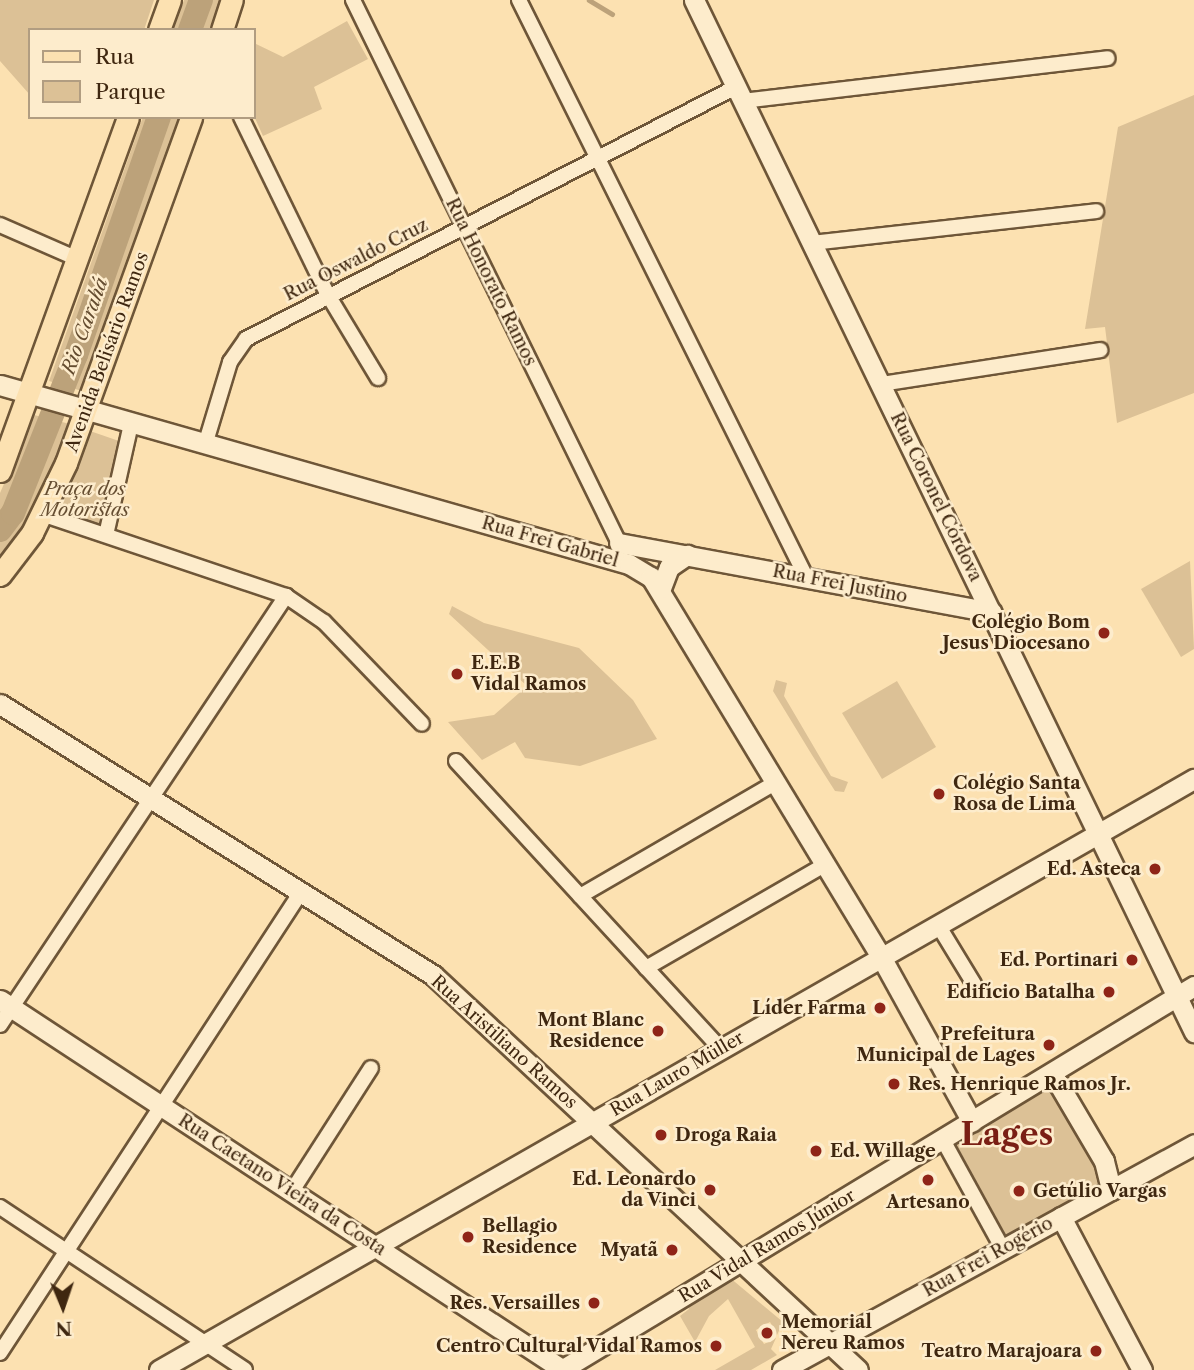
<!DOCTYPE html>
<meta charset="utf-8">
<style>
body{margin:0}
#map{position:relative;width:1194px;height:1370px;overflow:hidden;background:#fce1b1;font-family:"Libre Caslon Text",serif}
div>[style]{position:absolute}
.green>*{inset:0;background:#dcc196}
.stream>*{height:4.5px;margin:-2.25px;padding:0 2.25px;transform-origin:2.25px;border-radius:2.25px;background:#bca27a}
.river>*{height:24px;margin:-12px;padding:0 12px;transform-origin:12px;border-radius:12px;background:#bca27a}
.roads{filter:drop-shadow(2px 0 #6e5638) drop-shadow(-2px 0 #6e5638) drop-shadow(0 2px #6e5638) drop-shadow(0 -2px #6e5638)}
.street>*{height:14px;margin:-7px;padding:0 7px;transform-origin:7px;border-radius:7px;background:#fdeccc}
.secondary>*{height:19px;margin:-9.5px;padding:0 9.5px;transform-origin:9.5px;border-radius:9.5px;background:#fdeccc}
.primary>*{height:21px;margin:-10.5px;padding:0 10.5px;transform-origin:10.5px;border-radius:10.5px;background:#fce1b1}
.dots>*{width:19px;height:19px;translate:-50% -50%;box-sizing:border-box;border:4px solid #fdeccc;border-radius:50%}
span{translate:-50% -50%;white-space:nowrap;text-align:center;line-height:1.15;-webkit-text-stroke:5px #fdeccc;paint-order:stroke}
.street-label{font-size:18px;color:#3f2710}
.park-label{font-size:18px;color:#664e32;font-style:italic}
.poi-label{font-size:18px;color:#3f2710;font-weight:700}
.right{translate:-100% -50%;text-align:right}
.left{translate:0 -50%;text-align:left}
.water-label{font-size:19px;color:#644c30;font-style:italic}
.town-label{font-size:32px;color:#7a1f14;font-weight:700}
.legend{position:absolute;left:28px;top:28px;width:228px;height:91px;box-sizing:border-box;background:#fdeccc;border:2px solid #b19d81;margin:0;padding:9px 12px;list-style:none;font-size:21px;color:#3f2710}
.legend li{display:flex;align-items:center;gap:14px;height:35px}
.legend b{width:35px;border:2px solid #b19d81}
.north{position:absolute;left:28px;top:1272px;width:70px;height:70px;-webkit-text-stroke:5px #fdeccc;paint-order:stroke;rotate:178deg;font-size:19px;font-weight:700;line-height:28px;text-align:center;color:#3f2710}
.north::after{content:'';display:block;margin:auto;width:24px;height:32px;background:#3f2710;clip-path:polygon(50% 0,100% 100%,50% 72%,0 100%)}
</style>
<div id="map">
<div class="green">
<i style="clip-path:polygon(0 0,154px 0,144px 30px,30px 30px,30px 95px,0 61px)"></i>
<i style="clip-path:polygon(184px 0,224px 0,214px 30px,173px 30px)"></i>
<i style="clip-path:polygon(347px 21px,368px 59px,314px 87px,322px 109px,263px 136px,254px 116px,254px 43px,283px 57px)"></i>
<i style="clip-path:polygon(1194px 95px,1194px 393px,1117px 423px,1105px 327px,1085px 329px,1118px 127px)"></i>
<i style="clip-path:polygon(143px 117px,183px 117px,85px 392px,49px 381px)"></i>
<i style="clip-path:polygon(34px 415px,74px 425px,43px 502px,0 563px,0 493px)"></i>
<i style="clip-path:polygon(90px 431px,119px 441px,101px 528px,57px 513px)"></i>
<i style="clip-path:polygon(1190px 561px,1194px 649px,1181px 657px,1141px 589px)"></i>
<i style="clip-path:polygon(452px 606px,484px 623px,579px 648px,633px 700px,657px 739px,580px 766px,525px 758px,515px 742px,482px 760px,448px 722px,494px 715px,527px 686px,449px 614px)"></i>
<i style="clip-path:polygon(776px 680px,787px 683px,784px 696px,831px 776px,848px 782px,844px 792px,835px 791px,812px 755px,773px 691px)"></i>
<i style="clip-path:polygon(897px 681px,936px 747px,882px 779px,842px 713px)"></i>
<i style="clip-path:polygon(1047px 1077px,1111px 1190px,1003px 1249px,943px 1140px)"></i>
<i style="clip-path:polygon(729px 1277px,783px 1322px,777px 1335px,770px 1322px,756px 1330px,764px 1344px,776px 1338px,771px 1349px,777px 1355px,751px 1370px,715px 1370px,755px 1347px,728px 1299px,709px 1316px,695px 1342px,680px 1316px,689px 1309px,686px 1303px)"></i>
</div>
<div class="stream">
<i style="left:589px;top:0;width:27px;rotate:31deg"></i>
</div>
<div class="river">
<i style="left:190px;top:30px;width:32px;rotate:-70deg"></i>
<i style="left:0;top:530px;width:21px;rotate:-53deg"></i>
<i style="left:13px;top:513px;width:170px;rotate:-68.3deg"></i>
<i style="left:76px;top:355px;width:252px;rotate:-70.8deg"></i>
</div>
<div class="roads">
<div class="street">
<i style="left:353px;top:0;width:605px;rotate:63.9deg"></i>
<i style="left:519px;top:0;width:644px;rotate:63.55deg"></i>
<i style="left:743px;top:101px;width:367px;rotate:-6.7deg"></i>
<i style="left:241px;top:117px;width:198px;rotate:64deg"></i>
<i style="left:328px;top:295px;width:97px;rotate:58.9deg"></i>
<i style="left:0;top:225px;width:85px;rotate:23.6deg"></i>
<i style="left:812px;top:243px;width:286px;rotate:-6.4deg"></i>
<i style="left:881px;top:384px;width:222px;rotate:-8.8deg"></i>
<i style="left:205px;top:445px;width:87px;rotate:-73.2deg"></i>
<i style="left:230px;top:362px;width:28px;rotate:-55deg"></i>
<i style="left:246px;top:339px;width:551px;rotate:-27.22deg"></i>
<i style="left:42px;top:514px;width:257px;rotate:18.6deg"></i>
<i style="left:286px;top:596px;width:46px;rotate:34.4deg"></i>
<i style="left:324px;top:622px;width:141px;rotate:46.1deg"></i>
<i style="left:106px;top:535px;width:114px;rotate:-77.3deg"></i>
<i style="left:456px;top:761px;width:391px;rotate:47.4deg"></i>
<i style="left:580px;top:896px;width:228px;rotate:-30.1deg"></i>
<i style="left:938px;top:925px;width:69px;rotate:58.6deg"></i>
<i style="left:646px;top:968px;width:208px;rotate:-30deg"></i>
<i style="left:0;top:1025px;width:516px;rotate:-56.31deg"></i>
<i style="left:943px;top:1140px;width:124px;rotate:61.2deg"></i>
<i style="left:292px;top:1191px;width:146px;rotate:-57.3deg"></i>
<i style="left:0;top:1207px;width:294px;rotate:33.6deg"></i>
<i style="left:0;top:1353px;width:551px;rotate:-56.86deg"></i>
</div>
<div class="secondary">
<i style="left:694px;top:0;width:1147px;rotate:64.15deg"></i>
<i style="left:0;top:385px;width:654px;rotate:15.89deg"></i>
<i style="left:629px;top:564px;width:26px;rotate:31deg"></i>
<i style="left:651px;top:577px;width:444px;rotate:58.8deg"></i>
<i style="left:881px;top:957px;width:188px;rotate:61.1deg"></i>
<i style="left:619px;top:543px;width:379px;rotate:10.5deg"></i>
<i style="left:661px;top:588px;width:22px;rotate:-69deg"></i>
<i style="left:669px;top:567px;width:22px;rotate:-34deg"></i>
<i style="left:0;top:704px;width:511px;rotate:32.04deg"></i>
<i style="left:433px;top:975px;width:580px;rotate:42.9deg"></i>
<i style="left:0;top:1000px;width:674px;rotate:33.31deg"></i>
<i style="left:1047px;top:1077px;width:13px;rotate:29deg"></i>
<i style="left:1058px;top:1083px;width:91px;rotate:59.5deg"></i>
<i style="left:1104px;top:1161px;width:30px;rotate:76deg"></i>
<i style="left:1061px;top:1217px;width:173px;rotate:62.1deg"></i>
<i style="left:563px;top:1369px;width:738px;rotate:-31.26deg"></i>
<i style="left:159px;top:1370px;width:1192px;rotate:-29.73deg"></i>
<i style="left:782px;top:1370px;width:470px;rotate:-28.7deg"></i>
</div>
<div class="primary">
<i style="left:159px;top:30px;width:32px;rotate:-70deg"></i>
<i style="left:222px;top:30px;width:32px;rotate:-72deg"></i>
<i style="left:0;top:471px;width:376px;rotate:-70.1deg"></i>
<i style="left:0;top:575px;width:53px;rotate:-52.7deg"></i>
<i style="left:32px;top:533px;width:78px;rotate:-64.1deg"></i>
<i style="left:66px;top:463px;width:368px;rotate:-70.1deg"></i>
</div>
</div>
<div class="dots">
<i style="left:1104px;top:633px;background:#8f2418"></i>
<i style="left:457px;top:674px;background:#8f2418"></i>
<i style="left:939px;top:794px;background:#8f2418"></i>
<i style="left:1155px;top:869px;background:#8f2418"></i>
<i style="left:1132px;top:960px;background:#8f2418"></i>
<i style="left:1109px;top:992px;background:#8f2418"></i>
<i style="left:880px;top:1008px;background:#8f2418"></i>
<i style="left:658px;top:1031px;background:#8f2418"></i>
<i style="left:1049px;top:1045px;background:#8f2418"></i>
<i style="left:894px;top:1084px;background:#8f2418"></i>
<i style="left:661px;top:1135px;background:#8f2418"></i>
<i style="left:816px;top:1151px;background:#8f2418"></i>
<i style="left:928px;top:1180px;background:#8f2418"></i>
<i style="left:710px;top:1190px;background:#8f2418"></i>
<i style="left:1019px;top:1191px;background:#8f2418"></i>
<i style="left:468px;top:1237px;background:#8f2418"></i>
<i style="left:672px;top:1250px;background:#8f2418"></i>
<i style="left:594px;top:1303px;background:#8f2418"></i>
<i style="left:767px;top:1333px;background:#8f2418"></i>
<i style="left:716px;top:1346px;background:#8f2418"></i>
<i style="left:1096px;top:1351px;background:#8f2418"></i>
</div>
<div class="street-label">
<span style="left:356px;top:260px;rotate:-27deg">Rua Oswaldo Cruz</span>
<span style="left:491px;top:282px;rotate:64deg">Rua Honorato Ramos</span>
<span style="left:107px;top:352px;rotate:-70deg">Avenida Belisário Ramos</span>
<span style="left:936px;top:497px;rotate:64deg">Rua Coronel Córdova</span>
<span style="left:550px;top:542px;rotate:16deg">Rua Frei Gabriel</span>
<span style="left:840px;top:584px;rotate:11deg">Rua Frei Justino</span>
<span style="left:504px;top:1042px;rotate:42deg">Rua Aristiliano Ramos</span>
<span style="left:677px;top:1074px;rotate:-30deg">Rua Lauro Müller</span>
<span style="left:282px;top:1185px;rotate:33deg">Rua Caetano Vieira da Costa</span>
<span style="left:767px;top:1246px;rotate:-31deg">Rua Vidal Ramos Júnior</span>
<span style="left:988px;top:1257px;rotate:-29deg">Rua Frei Rogério</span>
</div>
<div class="park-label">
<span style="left:85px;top:500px">Praça dos<br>Motoristas</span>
</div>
<div class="poi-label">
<span class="right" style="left:1090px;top:633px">Colégio Bom<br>Jesus Diocesano</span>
<span class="left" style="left:471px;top:674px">E.E.B<br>Vidal Ramos</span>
<span class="left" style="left:953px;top:794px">Colégio Santa<br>Rosa de Lima</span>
<span class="right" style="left:1141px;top:869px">Ed. Asteca</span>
<span class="right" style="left:1118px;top:960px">Ed. Portinari</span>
<span class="right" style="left:1095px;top:992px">Edifício Batalha</span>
<span class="right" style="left:866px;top:1008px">Líder Farma</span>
<span class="right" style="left:644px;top:1031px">Mont Blanc<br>Residence</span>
<span class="right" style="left:1035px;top:1045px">Prefeitura<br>Municipal de Lages</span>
<span class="left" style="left:908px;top:1084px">Res. Henrique Ramos Jr.</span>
<span class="left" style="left:675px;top:1135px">Droga Raia</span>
<span class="left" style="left:830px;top:1151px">Ed. Willage</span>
<span class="right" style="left:696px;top:1190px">Ed. Leonardo<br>da Vinci</span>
<span class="left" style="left:1033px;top:1191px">Getúlio Vargas</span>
<span style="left:928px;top:1202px">Artesano</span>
<span class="left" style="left:482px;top:1237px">Bellagio<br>Residence</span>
<span class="right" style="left:658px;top:1250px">Myatã</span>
<span class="right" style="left:580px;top:1303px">Res. Versailles</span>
<span class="left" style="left:781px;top:1333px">Memorial<br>Nereu Ramos</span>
<span class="right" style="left:702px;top:1346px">Centro Cultural Vidal Ramos</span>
<span class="right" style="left:1082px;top:1351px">Teatro Marajoara</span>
</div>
<div class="water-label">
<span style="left:85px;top:326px;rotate:-70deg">Rio Carahá</span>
</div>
<div class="town-label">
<span style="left:1007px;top:1134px">Lages</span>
</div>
<ul class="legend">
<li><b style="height:9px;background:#fce1b1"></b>Rua</li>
<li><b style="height:19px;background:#dcc196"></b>Parque</li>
</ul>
<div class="north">N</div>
</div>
